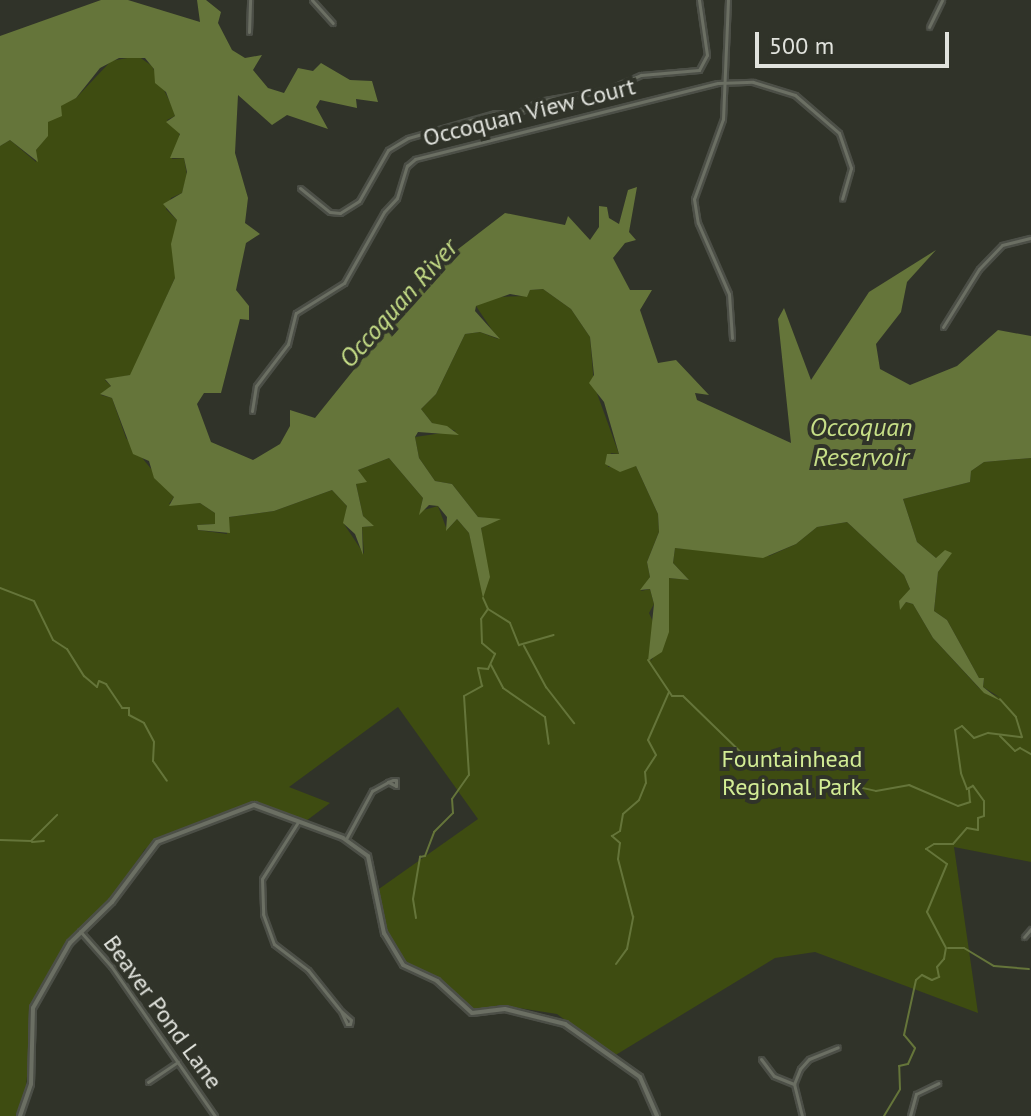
<!DOCTYPE html>
<style>
body{margin:0}
#map{position:relative;width:1031px;height:1116px;overflow:hidden;background:#303329;font-family:"PT Sans",sans-serif}
div>[style]{position:absolute}
.green>*{inset:0;background:#3e4c11}
.water>*{inset:0;background:#65753a}
.stream>*{height:2px;margin:-1px;padding:0 1px;transform-origin:1px;border-radius:1px;background:#65753a}
.roads{filter:drop-shadow(2px 0 #4c4f47) drop-shadow(-2px 0 #4c4f47) drop-shadow(0 2px #4c4f47) drop-shadow(0 -2px #4c4f47)}
.minor>*{height:3px;margin:-1.5px;padding:0 1.5px;transform-origin:1.5px;border-radius:1.5px;background:#6b6f63}
.tertiary>*{height:4px;margin:-2px;padding:0 2px;transform-origin:2px;border-radius:2px;background:#6b6f63}
span{translate:-50% -50%;white-space:nowrap;text-align:center;line-height:1.15;-webkit-text-stroke:8px #303329;paint-order:stroke}
.street-label{font-size:24px;color:#e1e3dd}
.park-label{font-size:24px;color:#d3ed95}
.water-label{font-size:26px;color:#c6de87;font-style:italic}
.scale{position:absolute;left:755px;top:32px;width:194px;height:36px;box-sizing:border-box;border:4px solid #e1e3dd;border-top:0;padding-left:10px;font-size:24px;line-height:28px;white-space:nowrap;color:#e1e3dd;-webkit-text-stroke:6px #303329;paint-order:stroke}
</style>
<div id="map">
<div class="green">
<i style="clip-path:polygon(138px 56px,152px 66px,173px 108px,175px 116px,167px 120px,179px 131px,180px 140px,172px 159px,184px 158px,187px 175px,182px 193px,171px 198px,166px 209px,177px 220px,175px 278px,131px 375px,105px 380px,111px 386px,101px 395px,112px 398px,126px 438px,174px 497px,169px 504px,200px 503px,215px 513px,215px 524px,197px 525px,198px 530px,227px 534px,229px 517px,274px 511px,332px 490px,347px 506px,344px 524px,364px 554px,362px 527px,373px 526px,363px 516px,356px 484px,365px 480px,358px 470px,389px 458px,423px 498px,420px 511px,438px 506px,447px 530px,457px 519px,469px 533px,483px 590px,486px 572px,481px 528px,497px 520px,478px 517px,452px 484px,435px 481px,419px 458px,415px 437px,456px 431px,432px 423px,421px 409px,436px 394px,465px 334px,480px 332px,498px 339px,476px 306px,496px 297px,527px 296px,530px 290px,543px 289px,571px 309px,590px 337px,594px 385px,619px 454px,611px 453px,608px 467px,636px 466px,658px 514px,659px 532px,647px 562px,650px 577px,641px 591px,650px 589px,654px 604px,649px 613px,655px 626px,651px 661px,669px 630px,669px 578px,689px 580px,673px 563px,675px 548px,769px 556px,796px 544px,817px 527px,847px 522px,904px 575px,910px 589px,900px 609px,906px 602px,913px 604px,933px 638px,979px 688px,1001px 698px,983px 687px,984px 679px,979px 678px,947px 620px,934px 611px,938px 572px,951px 554px,936px 558px,917px 542px,903px 499px,970px 482px,971px 471px,984px 462px,1031px 458px,1031px 862px,954px 847px,978px 1013px,815px 952px,775px 958px,614px 1056px,557px 1014px,500px 1005px,472px 1012px,437px 978px,399px 959px,384px 927px,376px 891px,478px 819px,398px 707px,289px 787px,330px 803px,306px 821px,247px 804px,145px 849px,113px 898px,68px 941px,35px 999px,25px 1096px,17px 1116px,0 1116px,0 146px,10px 140px,36px 162px,36px 150px,48px 135px,45px 126px,63px 103px,76px 98px,111px 61px)"></i>
</div>
<div class="water">
<i style="clip-path:polygon(101px 0,128px 0,200px 22px,197px 0,206px 0,221px 12px,218px 23px,232px 50px,245px 58px,262px 55px,253px 70px,268px 88px,284px 93px,298px 68px,313px 71px,321px 63px,350px 80px,372px 81px,378px 102px,356px 99px,357px 108px,320px 100px,316px 107px,328px 129px,287px 115px,272px 125px,238px 95px,235px 153px,248px 198px,245px 223px,260px 234px,246px 243px,236px 290px,249px 306px,249px 320px,240px 319px,221px 393px,204px 393px,197px 404px,211px 442px,253px 460px,280px 444px,290px 426px,290px 410px,315px 418px,440px 263px,505px 213px,565px 225px,568px 216px,590px 240px,599px 227px,599px 206px,607px 207px,609px 218px,619px 224px,628px 190px,637px 187px,629px 232px,636px 240px,625px 243px,613px 258px,630px 290px,652px 290px,640px 310px,658px 363px,676px 360px,709px 395px,695px 393px,697px 400px,791px 443px,778px 319px,784px 308px,811px 380px,869px 292px,936px 250px,907px 282px,901px 312px,876px 344px,880px 369px,910px 385px,957px 366px,998px 330px,1031px 336px,1031px 458px,984px 462px,971px 471px,970px 482px,903px 499px,917px 542px,936px 558px,945px 550px,952px 553px,938px 572px,934px 611px,947px 620px,979px 678px,984px 678px,983px 687px,1001px 701px,984px 693px,933px 638px,913px 604px,906px 602px,900px 610px,899px 601px,910px 589px,904px 575px,847px 522px,817px 527px,796px 544px,763px 558px,675px 548px,673px 563px,689px 580px,669px 578px,669px 632px,662px 652px,648px 661px,654px 604px,650px 589px,640px 590px,650px 577px,647px 562px,659px 532px,658px 514px,636px 466px,620px 472px,605px 464px,607px 454px,619px 454px,604px 402px,589px 383px,594px 375px,590px 337px,571px 309px,543px 289px,530px 290px,527px 297px,510px 294px,476px 306px,475px 311px,500px 339px,480px 332px,465px 334px,436px 394px,421px 409px,432px 423px,447px 426px,459px 435px,418px 432px,415px 437px,419px 458px,435px 481px,452px 484px,478px 517px,501px 519px,481px 528px,490px 577px,483px 598px,469px 533px,457px 519px,446px 531px,447px 517px,438px 506px,429px 505px,419px 515px,423px 498px,389px 458px,358px 470px,367px 482px,356px 484px,363px 516px,374px 526px,362px 527px,363px 555px,355px 534px,343px 523px,347px 506px,332px 490px,274px 511px,229px 517px,230px 533px,198px 530px,197px 525px,215px 524px,215px 513px,200px 503px,169px 506px,174px 497px,154px 478px,149px 461px,133px 454px,112px 398px,100px 394px,111px 386px,105px 379px,130px 375px,175px 278px,171px 244px,177px 220px,163px 204px,182px 193px,187px 172px,184px 158px,170px 158px,180px 134px,166px 122px,175px 116px,166px 92px,155px 83px,154px 69px,145px 58px,119px 58px,100px 68px,76px 98px,61px 106px,62px 116px,48px 122px,48px 136px,36px 150px,38px 162px,10px 140px,0 146px,0 36px)"></i>
</div>
<div class="stream">
<i style="left:0;top:588px;width:36px;rotate:21deg"></i>
<i style="left:34px;top:601px;width:43px;rotate:64deg"></i>
<i style="left:53px;top:640px;width:17px;rotate:33deg"></i>
<i style="left:67px;top:649px;width:32px;rotate:58deg"></i>
<i style="left:84px;top:676px;width:17px;rotate:40deg"></i>
<i style="left:97px;top:687px;width:6px;rotate:-72deg"></i>
<i style="left:99px;top:681px;width:8px;rotate:23deg"></i>
<i style="left:106px;top:684px;width:29px;rotate:56deg"></i>
<i style="left:122px;top:708px;width:7px"></i>
<i style="left:129px;top:708px;width:7px;rotate:90deg"></i>
<i style="left:129px;top:715px;width:17px;rotate:28deg"></i>
<i style="left:144px;top:723px;width:21px;rotate:62deg"></i>
<i style="left:154px;top:742px;width:19px;rotate:93deg"></i>
<i style="left:153px;top:761px;width:24px;rotate:55deg"></i>
<i style="left:488px;top:609px;width:26px;rotate:32deg"></i>
<i style="left:510px;top:623px;width:24px;rotate:68deg"></i>
<i style="left:519px;top:645px;width:36px;rotate:-16deg"></i>
<i style="left:524px;top:646px;width:47px;rotate:61.8deg"></i>
<i style="left:546px;top:687px;width:46px;rotate:52.1deg"></i>
<i style="left:648px;top:660px;width:43px;rotate:56.3deg"></i>
<i style="left:672px;top:696px;width:11px"></i>
<i style="left:683px;top:696px;width:105px;rotate:44.2deg"></i>
<i style="left:491px;top:665px;width:26px;rotate:62deg"></i>
<i style="left:503px;top:688px;width:51px;rotate:34.6deg"></i>
<i style="left:545px;top:717px;width:27px;rotate:82deg"></i>
<i style="left:1000px;top:736px;width:21px;rotate:45deg"></i>
<i style="left:1015px;top:751px;width:6px;rotate:-31deg"></i>
<i style="left:1020px;top:748px;width:13px;rotate:29deg"></i>
<i style="left:818px;top:778px;width:59px;rotate:12.6deg"></i>
<i style="left:876px;top:791px;width:34px;rotate:-10deg"></i>
<i style="left:909px;top:785px;width:53px;rotate:23.2deg"></i>
<i style="left:958px;top:806px;width:13px;rotate:-18deg"></i>
<i style="left:970px;top:802px;width:12px;rotate:-95deg"></i>
<i style="left:0;top:840px;width:31px;rotate:2deg"></i>
<i style="left:31px;top:841px;width:37px;rotate:-45deg"></i>
<i style="left:32px;top:842px;width:12px;rotate:-5deg"></i>
<i style="left:416px;top:918px;width:19px;rotate:-99deg"></i>
<i style="left:413px;top:899px;width:43px;rotate:-80.5deg"></i>
<i style="left:420px;top:857px;width:5px;rotate:-11deg"></i>
<i style="left:425px;top:856px;width:26px;rotate:-69deg"></i>
<i style="left:434px;top:832px;width:27px;rotate:-45deg"></i>
<i style="left:453px;top:813px;width:14px;rotate:-94deg"></i>
<i style="left:452px;top:799px;width:29px;rotate:-55deg"></i>
<i style="left:469px;top:775px;width:79px;rotate:-93.6deg"></i>
<i style="left:464px;top:696px;width:21px;rotate:-29deg"></i>
<i style="left:482px;top:686px;width:18px;rotate:-103deg"></i>
<i style="left:478px;top:668px;width:10px;rotate:6deg"></i>
<i style="left:488px;top:669px;width:17px;rotate:-65deg"></i>
<i style="left:495px;top:654px;width:17px;rotate:-140deg"></i>
<i style="left:482px;top:643px;width:24px;rotate:-92deg"></i>
<i style="left:481px;top:619px;width:12px;rotate:-55deg"></i>
<i style="left:488px;top:609px;width:12px;rotate:-114deg"></i>
<i style="left:948px;top:948px;width:16px"></i>
<i style="left:964px;top:948px;width:35px;rotate:31deg"></i>
<i style="left:994px;top:966px;width:35px;rotate:5deg"></i>
<i style="left:616px;top:964px;width:19px;rotate:-54deg"></i>
<i style="left:627px;top:949px;width:33px;rotate:-79deg"></i>
<i style="left:633px;top:917px;width:60px;rotate:-104.5deg"></i>
<i style="left:618px;top:859px;width:16px;rotate:-83deg"></i>
<i style="left:620px;top:843px;width:11px;rotate:-139deg"></i>
<i style="left:612px;top:836px;width:9px;rotate:-32deg"></i>
<i style="left:620px;top:831px;width:17px;rotate:-80deg"></i>
<i style="left:623px;top:814px;width:21px;rotate:-41deg"></i>
<i style="left:639px;top:800px;width:18px;rotate:-68deg"></i>
<i style="left:646px;top:783px;width:11px;rotate:-95deg"></i>
<i style="left:645px;top:772px;width:20px;rotate:-57deg"></i>
<i style="left:656px;top:755px;width:17px;rotate:-118deg"></i>
<i style="left:648px;top:740px;width:52px;rotate:-66.4deg"></i>
<i style="left:884px;top:1116px;width:31px;rotate:-59deg"></i>
<i style="left:900px;top:1089px;width:23px;rotate:-92deg"></i>
<i style="left:899px;top:1066px;width:9px;rotate:-13deg"></i>
<i style="left:908px;top:1064px;width:17px;rotate:-66deg"></i>
<i style="left:915px;top:1048px;width:17px;rotate:-130deg"></i>
<i style="left:904px;top:1035px;width:56px;rotate:-77.7deg"></i>
<i style="left:916px;top:980px;width:8px;rotate:-40deg"></i>
<i style="left:922px;top:975px;width:11px;rotate:27deg"></i>
<i style="left:932px;top:980px;width:8px;rotate:-23deg"></i>
<i style="left:939px;top:977px;width:10px;rotate:-101deg"></i>
<i style="left:937px;top:967px;width:11px;rotate:-49deg"></i>
<i style="left:944px;top:959px;width:11px;rotate:-80deg"></i>
<i style="left:946px;top:948px;width:41px;rotate:-117.8deg"></i>
<i style="left:927px;top:912px;width:52px;rotate:-67.4deg"></i>
<i style="left:947px;top:864px;width:26px;rotate:-144deg"></i>
<i style="left:926px;top:849px;width:9px;rotate:-32deg"></i>
<i style="left:934px;top:844px;width:19px"></i>
<i style="left:953px;top:844px;width:21px;rotate:-49deg"></i>
<i style="left:967px;top:828px;width:11px;rotate:10deg"></i>
<i style="left:978px;top:830px;width:12px;rotate:-90deg"></i>
<i style="left:978px;top:818px;width:6px;rotate:-18deg"></i>
<i style="left:984px;top:816px;width:15px;rotate:-90deg"></i>
<i style="left:984px;top:801px;width:19px;rotate:-126deg"></i>
<i style="left:973px;top:786px;width:7px;rotate:153deg"></i>
<i style="left:967px;top:789px;width:17px;rotate:-111deg"></i>
<i style="left:961px;top:773px;width:43px;rotate:-97.9deg"></i>
<i style="left:955px;top:730px;width:8px;rotate:-30deg"></i>
<i style="left:962px;top:726px;width:17px;rotate:45deg"></i>
<i style="left:974px;top:738px;width:15px;rotate:-20deg"></i>
<i style="left:988px;top:733px;width:34px;rotate:7deg"></i>
<i style="left:1022px;top:737px;width:21px;rotate:-107deg"></i>
<i style="left:1016px;top:717px;width:24px;rotate:-132deg"></i>
</div>
<div class="roads">
<div class="minor">
<i style="left:312px;top:0;width:31px;rotate:48deg"></i>
<i style="left:728px;top:0;width:119px;rotate:92.4deg"></i>
<i style="left:723px;top:119px;width:85px;rotate:109.9deg"></i>
<i style="left:694px;top:199px;width:24px;rotate:81deg"></i>
<i style="left:698px;top:223px;width:77px;rotate:66.4deg"></i>
<i style="left:729px;top:294px;width:44px;rotate:86.1deg"></i>
<i style="left:929px;top:27px;width:30px;rotate:-64deg"></i>
<i style="left:249px;top:32px;width:32px;rotate:-88deg"></i>
<i style="left:300px;top:188px;width:38px;rotate:39deg"></i>
<i style="left:330px;top:212px;width:10px;rotate:6deg"></i>
<i style="left:340px;top:213px;width:22px;rotate:-32deg"></i>
<i style="left:359px;top:201px;width:59px;rotate:-60.4deg"></i>
<i style="left:388px;top:150px;width:23px;rotate:-31deg"></i>
<i style="left:408px;top:138px;width:91px;rotate:-16deg"></i>
<i style="left:495px;top:113px;width:23px"></i>
<i style="left:518px;top:113px;width:24px;rotate:-30deg"></i>
<i style="left:539px;top:101px;width:71px;rotate:-9.7deg"></i>
<i style="left:609px;top:89px;width:35px;rotate:-24deg"></i>
<i style="left:641px;top:75px;width:58px;rotate:-4.9deg"></i>
<i style="left:699px;top:70px;width:17px;rotate:-62deg"></i>
<i style="left:707px;top:55px;width:56px;rotate:-98.3deg"></i>
<i style="left:943px;top:327px;width:68px;rotate:-58.2deg"></i>
<i style="left:979px;top:269px;width:33px;rotate:-46deg"></i>
<i style="left:1002px;top:245px;width:30px;rotate:-14deg"></i>
<i style="left:252px;top:411px;width:25px;rotate:-81deg"></i>
<i style="left:256px;top:386px;width:53px;rotate:-52.7deg"></i>
<i style="left:288px;top:344px;width:32px;rotate:-76deg"></i>
<i style="left:296px;top:313px;width:57px;rotate:-32deg"></i>
<i style="left:344px;top:283px;width:81px;rotate:-60.6deg"></i>
<i style="left:384px;top:212px;width:19px;rotate:-47deg"></i>
<i style="left:397px;top:198px;width:34px;rotate:-73deg"></i>
<i style="left:407px;top:166px;width:11px;rotate:-41deg"></i>
<i style="left:415px;top:159px;width:312px;rotate:-14.1deg"></i>
<i style="left:718px;top:83px;width:35px;rotate:-2deg"></i>
<i style="left:753px;top:82px;width:44px;rotate:17.2deg"></i>
<i style="left:795px;top:95px;width:58px;rotate:40.8deg"></i>
<i style="left:839px;top:133px;width:37px;rotate:71deg"></i>
<i style="left:851px;top:168px;width:32px;rotate:106deg"></i>
<i style="left:396px;top:780px;width:6px;rotate:90deg"></i>
<i style="left:396px;top:786px;width:9px;rotate:-153deg"></i>
<i style="left:388px;top:782px;width:5px;rotate:-22deg"></i>
<i style="left:393px;top:780px;width:3px"></i>
<i style="left:298px;top:822px;width:67px;rotate:122.3deg"></i>
<i style="left:262px;top:879px;width:35px;rotate:88deg"></i>
<i style="left:263px;top:914px;width:32px;rotate:70deg"></i>
<i style="left:274px;top:944px;width:43px;rotate:37.4deg"></i>
<i style="left:308px;top:970px;width:51px;rotate:51.3deg"></i>
<i style="left:346px;top:839px;width:55px;rotate:-61.6deg"></i>
<i style="left:372px;top:791px;width:18px;rotate:-29deg"></i>
<i style="left:80px;top:931px;width:47px;rotate:48.5deg"></i>
<i style="left:111px;top:966px;width:183px;rotate:55.3deg"></i>
<i style="left:1024px;top:937px;width:11px;rotate:-49deg"></i>
<i style="left:341px;top:1011px;width:13px;rotate:42deg"></i>
<i style="left:351px;top:1020px;width:4px;rotate:104deg"></i>
<i style="left:350px;top:1024px;width:3px;rotate:180deg"></i>
<i style="left:347px;top:1024px;width:14px;rotate:-115deg"></i>
<i style="left:761px;top:1059px;width:21px;rotate:53deg"></i>
<i style="left:774px;top:1076px;width:22px;rotate:22deg"></i>
<i style="left:148px;top:1082px;width:36px;rotate:-34deg"></i>
<i style="left:802px;top:1116px;width:33px;rotate:-104deg"></i>
<i style="left:794px;top:1084px;width:16px;rotate:-68deg"></i>
<i style="left:800px;top:1069px;width:13px;rotate:-48deg"></i>
<i style="left:809px;top:1059px;width:31px;rotate:-22deg"></i>
<i style="left:910px;top:1116px;width:23px;rotate:-75deg"></i>
<i style="left:916px;top:1094px;width:25px;rotate:-26deg"></i>
</div>
<div class="tertiary">
<i style="left:20px;top:1116px;width:34px;rotate:-71deg"></i>
<i style="left:31px;top:1084px;width:76px;rotate:-88.5deg"></i>
<i style="left:33px;top:1008px;width:75px;rotate:-60.4deg"></i>
<i style="left:70px;top:943px;width:59px;rotate:-44.3deg"></i>
<i style="left:112px;top:902px;width:75px;rotate:-53.1deg"></i>
<i style="left:157px;top:842px;width:104px;rotate:-20.9deg"></i>
<i style="left:254px;top:805px;width:95px;rotate:20.3deg"></i>
<i style="left:343px;top:838px;width:31px;rotate:36deg"></i>
<i style="left:368px;top:856px;width:79px;rotate:78.3deg"></i>
<i style="left:384px;top:933px;width:37px;rotate:59deg"></i>
<i style="left:403px;top:965px;width:38px;rotate:25deg"></i>
<i style="left:437px;top:981px;width:47px;rotate:42.4deg"></i>
<i style="left:472px;top:1013px;width:33px;rotate:-7deg"></i>
<i style="left:505px;top:1009px;width:62px;rotate:14deg"></i>
<i style="left:565px;top:1024px;width:92px;rotate:35.2deg"></i>
<i style="left:640px;top:1077px;width:43px;rotate:66.4deg"></i>
</div>
</div>
<div class="street-label">
<span style="left:529px;top:112px;rotate:-14deg">Occoquan View Court</span>
<span style="left:163px;top:1012px;rotate:54deg">Beaver Pond Lane</span>
</div>
<div class="park-label">
<span style="left:792px;top:773px">Fountainhead<br>Regional Park</span>
</div>
<div class="water-label">
<span style="left:398px;top:303px;rotate:-48deg">Occoquan River</span>
<span style="left:861px;top:442px">Occoquan<br>Reservoir</span>
</div>
<div class="scale">500 m</div>
</div>
